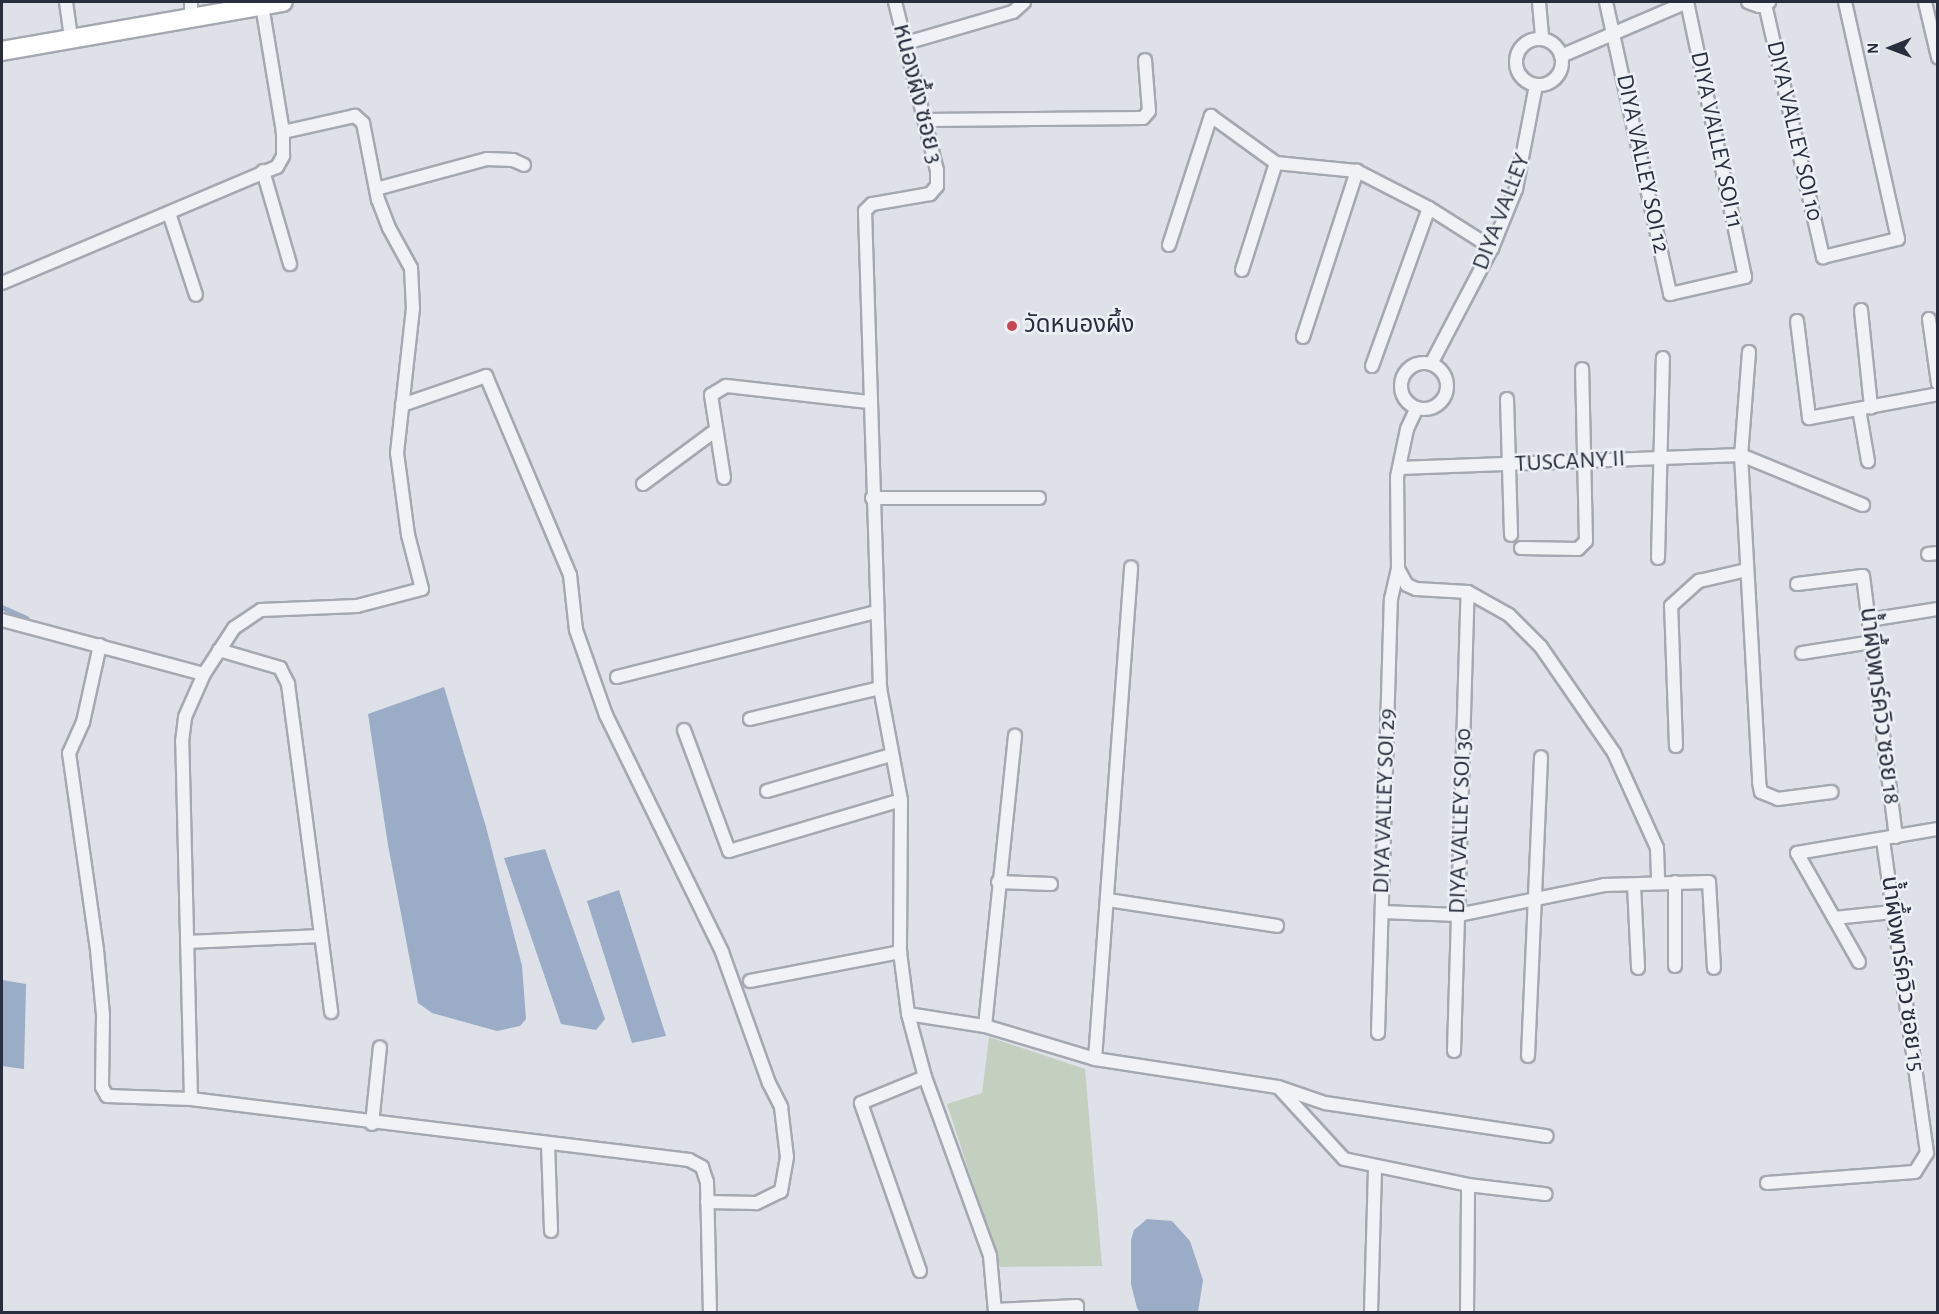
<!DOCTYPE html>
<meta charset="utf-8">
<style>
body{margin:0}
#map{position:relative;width:1939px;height:1314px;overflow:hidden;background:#dee1e7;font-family:"Alegreya Sans","Noto Sans Thai",sans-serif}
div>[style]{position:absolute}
.green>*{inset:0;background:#c3d0bf}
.water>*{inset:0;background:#9aacc6}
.stream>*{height:4.5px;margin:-2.25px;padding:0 2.25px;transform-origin:2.25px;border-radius:2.25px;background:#9aacc6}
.roads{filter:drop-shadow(2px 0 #a4a8b1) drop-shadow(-2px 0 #a4a8b1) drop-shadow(0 2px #a4a8b1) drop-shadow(0 -2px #a4a8b1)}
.minor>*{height:12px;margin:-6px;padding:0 6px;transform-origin:6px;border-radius:6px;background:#f0f2f5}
.minor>.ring{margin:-6px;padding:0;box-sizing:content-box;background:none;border:12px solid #f0f2f5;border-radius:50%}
.secondary>*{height:18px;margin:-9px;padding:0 9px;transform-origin:9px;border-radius:9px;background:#fff}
.dots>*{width:16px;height:16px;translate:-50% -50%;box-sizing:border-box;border:3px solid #edf0f5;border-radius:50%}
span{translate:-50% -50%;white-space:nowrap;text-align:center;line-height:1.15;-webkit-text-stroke:5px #edf0f5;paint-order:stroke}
.street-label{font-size:24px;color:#282e3d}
.poi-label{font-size:24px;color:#282e3d}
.left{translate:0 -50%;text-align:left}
.frame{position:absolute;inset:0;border:3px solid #282e3d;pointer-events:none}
.north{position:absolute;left:1861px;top:18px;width:60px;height:60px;-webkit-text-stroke:4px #edf0f5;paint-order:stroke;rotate:269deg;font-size:16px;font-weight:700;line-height:24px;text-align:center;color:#282e3d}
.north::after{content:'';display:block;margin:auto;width:21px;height:27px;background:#282e3d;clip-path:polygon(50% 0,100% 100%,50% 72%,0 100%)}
</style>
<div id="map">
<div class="green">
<i style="clip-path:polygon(989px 1037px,1085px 1069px,1102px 1266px,1000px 1267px,947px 1104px,982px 1093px)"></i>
</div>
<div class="water">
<i style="clip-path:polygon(444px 687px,486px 827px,522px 966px,526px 1019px,520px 1026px,497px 1031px,432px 1013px,418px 1003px,388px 845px,368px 714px)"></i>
<i style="clip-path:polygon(545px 849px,605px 1019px,596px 1030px,561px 1024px,504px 858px)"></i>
<i style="clip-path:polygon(619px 890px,666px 1036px,632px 1043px,587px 901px)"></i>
<i style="clip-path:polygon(2px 980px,26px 984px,24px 1069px,2px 1066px)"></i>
<i style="clip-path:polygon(1147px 1219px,1172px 1221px,1190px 1241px,1203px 1280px,1198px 1312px,1140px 1312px,1137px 1308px,1131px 1284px,1131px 1240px,1134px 1230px)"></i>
</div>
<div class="stream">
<i style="left:2px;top:607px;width:27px;rotate:24deg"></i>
</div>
<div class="roads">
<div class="minor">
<i style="left:66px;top:2px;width:34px;rotate:82deg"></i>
<i style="left:191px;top:2px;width:16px;rotate:90deg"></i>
<i style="left:895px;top:2px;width:173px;rotate:76deg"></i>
<i style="left:937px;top:170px;width:16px;rotate:90deg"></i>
<i style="left:937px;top:186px;width:11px;rotate:131deg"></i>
<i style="left:930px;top:194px;width:59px;rotate:170.2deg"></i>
<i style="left:872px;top:204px;width:10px;rotate:135deg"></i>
<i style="left:865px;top:211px;width:477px;rotate:88.2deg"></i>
<i style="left:880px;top:688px;width:114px;rotate:79.4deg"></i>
<i style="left:901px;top:800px;width:152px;rotate:90.4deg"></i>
<i style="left:900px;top:952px;width:63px;rotate:82.6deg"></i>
<i style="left:908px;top:1014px;width:65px;rotate:74.9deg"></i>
<i style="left:925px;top:1077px;width:190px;rotate:70deg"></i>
<i style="left:990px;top:1256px;width:56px;rotate:84.9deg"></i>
<i style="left:1539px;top:2px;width:37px;rotate:85deg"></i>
<i style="left:1606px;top:2px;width:299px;rotate:77.6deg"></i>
<i style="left:1670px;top:294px;width:77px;rotate:-12.8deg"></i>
<i style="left:1745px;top:277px;width:281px;rotate:-101.9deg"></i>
<i style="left:1748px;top:2px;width:12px;rotate:20deg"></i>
<i style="left:1759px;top:6px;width:11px;rotate:-22deg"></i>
<i style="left:1925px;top:2px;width:57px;rotate:76.7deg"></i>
<i style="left:1765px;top:4px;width:260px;rotate:77.1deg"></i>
<i style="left:1823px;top:257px;width:77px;rotate:-13.5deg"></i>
<i style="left:1898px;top:239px;width:243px;rotate:-102.6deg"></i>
<i class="ring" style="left:1516px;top:39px;width:34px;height:34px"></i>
<i style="left:906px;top:43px;width:111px;rotate:-16.2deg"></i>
<i style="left:1013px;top:12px;width:15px;rotate:-42deg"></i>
<i style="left:1561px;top:56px;width:137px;rotate:-23.2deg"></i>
<i style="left:925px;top:120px;width:218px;rotate:-0.5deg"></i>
<i style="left:1143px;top:118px;width:9px;rotate:-49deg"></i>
<i style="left:1149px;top:111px;width:51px;rotate:-94.5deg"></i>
<i style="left:263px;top:171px;width:97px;rotate:73.8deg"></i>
<i style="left:376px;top:189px;width:115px;rotate:-15.1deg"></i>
<i style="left:487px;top:159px;width:26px;rotate:2deg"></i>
<i style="left:513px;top:160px;width:12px;rotate:24deg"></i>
<i style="left:169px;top:213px;width:86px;rotate:71.8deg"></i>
<i style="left:1169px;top:245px;width:136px;rotate:-72deg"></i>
<i style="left:1211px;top:116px;width:80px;rotate:35.9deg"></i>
<i style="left:1276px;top:163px;width:81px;rotate:5.6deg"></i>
<i style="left:1357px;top:171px;width:81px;rotate:27.2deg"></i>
<i style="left:1429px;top:208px;width:75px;rotate:32.4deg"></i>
<i style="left:1242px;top:270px;width:112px;rotate:-72.4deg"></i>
<i style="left:2px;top:283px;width:298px;rotate:-22.9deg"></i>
<i style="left:277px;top:167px;width:13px;rotate:-61deg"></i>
<i style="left:283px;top:156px;width:24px;rotate:-90deg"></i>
<i style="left:283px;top:132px;width:129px;rotate:-99.4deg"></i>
<i style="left:1861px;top:310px;width:98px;rotate:84.1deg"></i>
<i style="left:1929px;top:319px;width:65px;rotate:82deg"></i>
<i style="left:1797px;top:321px;width:98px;rotate:82.9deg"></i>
<i style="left:1809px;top:418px;width:131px;rotate:-10.5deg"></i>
<i style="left:1303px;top:337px;width:175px;rotate:-72deg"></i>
<i style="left:1749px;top:352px;width:103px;rotate:94.4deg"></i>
<i style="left:1741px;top:455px;width:327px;rotate:86.8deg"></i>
<i style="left:1759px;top:782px;width:10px;rotate:79deg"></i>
<i style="left:1761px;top:792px;width:18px;rotate:22deg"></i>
<i style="left:1778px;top:799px;width:54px;rotate:-7.4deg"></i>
<i class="ring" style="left:1401px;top:363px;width:34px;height:34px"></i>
<i style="left:1431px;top:364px;width:131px;rotate:-62.3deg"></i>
<i style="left:1492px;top:248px;width:64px;rotate:-67.9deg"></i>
<i style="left:1516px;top:189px;width:106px;rotate:-79.1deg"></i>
<i style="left:1372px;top:366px;width:168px;rotate:-70.2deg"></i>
<i style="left:1507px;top:399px;width:136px;rotate:88.3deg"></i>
<i style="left:402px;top:405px;width:89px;rotate:-19deg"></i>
<i style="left:486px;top:376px;width:216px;rotate:67.1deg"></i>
<i style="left:570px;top:575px;width:55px;rotate:83.8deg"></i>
<i style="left:576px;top:630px;width:90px;rotate:70.6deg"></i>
<i style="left:606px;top:715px;width:264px;rotate:63.9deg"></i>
<i style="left:722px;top:952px;width:139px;rotate:70.3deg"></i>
<i style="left:769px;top:1083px;width:27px;rotate:63deg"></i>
<i style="left:781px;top:1107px;width:50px;rotate:83.2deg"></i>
<i style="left:787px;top:1157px;width:35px;rotate:100deg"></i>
<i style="left:781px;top:1191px;width:28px;rotate:154deg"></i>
<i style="left:756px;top:1203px;width:49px;rotate:-178.8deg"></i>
<i style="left:1859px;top:409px;width:53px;rotate:80.2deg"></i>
<i style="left:1399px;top:468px;width:342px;rotate:-2.2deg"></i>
<i style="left:1741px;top:455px;width:132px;rotate:22.3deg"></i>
<i style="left:724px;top:478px;width:84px;rotate:-98.9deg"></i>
<i style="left:711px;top:395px;width:17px;rotate:-31deg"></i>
<i style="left:726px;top:386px;width:144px;rotate:6.4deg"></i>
<i style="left:643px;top:484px;width:91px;rotate:-36.5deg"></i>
<i style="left:872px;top:498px;width:167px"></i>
<i style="left:1521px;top:548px;width:57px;rotate:1deg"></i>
<i style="left:1578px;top:549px;width:11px;rotate:-45deg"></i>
<i style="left:1586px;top:541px;width:172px;rotate:-91.3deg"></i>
<i style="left:1928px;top:554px;width:10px;rotate:-6deg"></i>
<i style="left:1658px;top:558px;width:200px;rotate:-88.6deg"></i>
<i style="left:1398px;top:569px;width:18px;rotate:61deg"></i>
<i style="left:1407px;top:585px;width:10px;rotate:24deg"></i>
<i style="left:1416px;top:589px;width:52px;rotate:3.3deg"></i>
<i style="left:1468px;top:592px;width:47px;rotate:29.3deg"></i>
<i style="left:1509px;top:615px;width:45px;rotate:45deg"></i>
<i style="left:1541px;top:647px;width:129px;rotate:55.4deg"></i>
<i style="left:1614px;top:753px;width:104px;rotate:65.6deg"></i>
<i style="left:1657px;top:848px;width:34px;rotate:88deg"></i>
<i style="left:1797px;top:584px;width:66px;rotate:-6.9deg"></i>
<i style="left:1863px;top:576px;width:263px;rotate:82.8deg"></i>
<i style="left:2px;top:620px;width:209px;rotate:15deg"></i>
<i style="left:1869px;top:620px;width:70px;rotate:-9.1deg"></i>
<i style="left:100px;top:645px;width:79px;rotate:102.4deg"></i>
<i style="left:83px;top:722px;width:34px;rotate:114deg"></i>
<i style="left:69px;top:753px;width:199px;rotate:81.9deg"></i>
<i style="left:97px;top:950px;width:65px;rotate:84.7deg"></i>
<i style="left:103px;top:1015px;width:72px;rotate:90.8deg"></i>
<i style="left:102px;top:1087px;width:10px;rotate:61deg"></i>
<i style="left:107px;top:1096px;width:84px;rotate:2deg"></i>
<i style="left:191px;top:1099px;width:502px;rotate:6.98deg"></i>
<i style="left:689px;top:1160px;width:15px;rotate:28deg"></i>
<i style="left:702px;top:1167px;width:16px;rotate:72deg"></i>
<i style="left:707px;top:1182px;width:130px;rotate:88.7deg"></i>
<i style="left:219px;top:650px;width:64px;rotate:16.4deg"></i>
<i style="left:280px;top:668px;width:18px;rotate:63deg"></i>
<i style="left:288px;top:684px;width:331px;rotate:82.5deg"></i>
<i style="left:1802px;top:653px;width:71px;rotate:-8.9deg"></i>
<i style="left:617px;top:677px;width:267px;rotate:-14.1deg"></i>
<i style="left:750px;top:719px;width:134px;rotate:-13.4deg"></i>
<i style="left:684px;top:730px;width:129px;rotate:69.6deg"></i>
<i style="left:729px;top:851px;width:179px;rotate:-16.5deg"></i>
<i style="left:1676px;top:746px;width:140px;rotate:-92deg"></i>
<i style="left:1671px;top:606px;width:38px;rotate:-42deg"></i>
<i style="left:1699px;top:581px;width:49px;rotate:-12.9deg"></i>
<i style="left:767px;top:791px;width:129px;rotate:-16.2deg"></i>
<i style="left:998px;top:882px;width:53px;rotate:2.2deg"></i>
<i style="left:1675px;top:882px;width:84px;rotate:90deg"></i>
<i style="left:1634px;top:885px;width:83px;rotate:87.2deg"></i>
<i style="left:1108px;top:900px;width:171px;rotate:8.7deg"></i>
<i style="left:1382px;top:912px;width:76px;rotate:2.3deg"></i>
<i style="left:1458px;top:915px;width:149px;rotate:-11.6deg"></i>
<i style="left:1604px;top:885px;width:105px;rotate:-1.6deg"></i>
<i style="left:1709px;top:882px;width:86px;rotate:86.7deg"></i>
<i style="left:1834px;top:918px;width:59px;rotate:-5.8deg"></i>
<i style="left:187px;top:942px;width:134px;rotate:-2.6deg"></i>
<i style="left:1859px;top:962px;width:125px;rotate:-119.6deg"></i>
<i style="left:1797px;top:853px;width:143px;rotate:-9.7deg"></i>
<i style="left:750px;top:981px;width:153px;rotate:-10.9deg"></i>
<i style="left:908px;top:1014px;width:78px;rotate:8.9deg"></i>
<i style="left:985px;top:1026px;width:115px;rotate:16.7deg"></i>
<i style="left:1095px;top:1059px;width:185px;rotate:8.7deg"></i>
<i style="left:1278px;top:1087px;width:50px;rotate:18.8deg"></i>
<i style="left:1325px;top:1103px;width:224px;rotate:8.5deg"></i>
<i style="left:985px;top:1026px;width:292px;rotate:-84.1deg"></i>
<i style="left:1378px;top:1033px;width:434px;rotate:-88.3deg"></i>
<i style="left:1391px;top:599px;width:31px;rotate:-77deg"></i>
<i style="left:1398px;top:569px;width:92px;rotate:-90.6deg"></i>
<i style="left:1397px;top:477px;width:49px;rotate:-78.2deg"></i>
<i style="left:1407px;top:429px;width:23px;rotate:-65deg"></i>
<i style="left:1454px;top:1051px;width:459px;rotate:-88.3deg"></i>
<i style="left:1528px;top:1056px;width:299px;rotate:-87.5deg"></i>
<i style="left:1095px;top:1059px;width:493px;rotate:-85.8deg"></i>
<i style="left:1279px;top:1088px;width:96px;rotate:47.5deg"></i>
<i style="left:1344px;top:1159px;width:127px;rotate:11.8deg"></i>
<i style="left:1468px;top:1185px;width:78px;rotate:6.7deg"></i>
<i style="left:191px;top:1099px;width:357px;rotate:-91.4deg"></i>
<i style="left:182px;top:742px;width:25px;rotate:-83deg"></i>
<i style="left:185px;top:717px;width:47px;rotate:-66.2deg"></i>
<i style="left:204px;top:674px;width:55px;rotate:-56.9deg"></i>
<i style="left:234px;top:628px;width:32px;rotate:-34deg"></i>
<i style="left:261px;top:610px;width:96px;rotate:-2.4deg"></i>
<i style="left:357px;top:606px;width:67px;rotate:-14.7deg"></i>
<i style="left:422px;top:589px;width:56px;rotate:-104.5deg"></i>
<i style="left:408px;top:535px;width:83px;rotate:-97.6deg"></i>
<i style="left:397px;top:453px;width:145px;rotate:-83.7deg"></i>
<i style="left:413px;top:309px;width:41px;rotate:-92.8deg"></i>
<i style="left:411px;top:268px;width:46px;rotate:-118.8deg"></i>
<i style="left:389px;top:228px;width:30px;rotate:-111deg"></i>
<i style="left:378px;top:200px;width:78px;rotate:-101deg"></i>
<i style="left:363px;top:123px;width:11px;rotate:-139deg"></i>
<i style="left:355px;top:116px;width:74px;rotate:167.5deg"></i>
<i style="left:372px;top:1124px;width:77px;rotate:-84.1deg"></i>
<i style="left:548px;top:1144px;width:87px;rotate:88deg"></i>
<i style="left:1767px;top:1183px;width:148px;rotate:-4.3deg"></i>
<i style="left:1915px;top:1172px;width:22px;rotate:-58deg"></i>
<i style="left:1927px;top:1153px;width:317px;rotate:-98deg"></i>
<i style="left:920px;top:1271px;width:178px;rotate:-109.4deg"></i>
<i style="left:861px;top:1103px;width:69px;rotate:-22.1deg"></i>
<i style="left:995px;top:1310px;width:82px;rotate:-2.8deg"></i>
<i style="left:1077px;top:1306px;width:6px;rotate:90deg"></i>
<i style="left:1371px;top:1312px;width:146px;rotate:-88.4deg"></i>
<i style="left:1467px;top:1312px;width:127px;rotate:-89.5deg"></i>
</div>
<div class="secondary">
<i style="left:2px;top:51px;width:285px;rotate:-9.9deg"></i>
</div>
</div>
<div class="dots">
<i style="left:1012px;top:326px;background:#c94652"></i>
</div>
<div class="street-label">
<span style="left:917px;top:94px;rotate:76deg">หนองผึ้ง ซอย 3</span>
<span style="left:1794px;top:131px;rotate:77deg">DIYA VALLEY SOI 10</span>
<span style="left:1716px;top:140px;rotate:78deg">DIYA VALLEY SOI 11</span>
<span style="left:1642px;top:164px;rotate:78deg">DIYA VALLEY SOI 12</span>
<span style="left:1502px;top:212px;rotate:-69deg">DIYA VALLEY</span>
<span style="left:1570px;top:462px;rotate:-3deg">TUSCANY II</span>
<span style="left:1879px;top:706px;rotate:83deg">น้ำผึ้งพาร์ควิว ซอย 18</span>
<span style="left:1385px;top:801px;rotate:-88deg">DIYA VALLEY SOI 29</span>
<span style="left:1461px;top:821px;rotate:-88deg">DIYA VALLEY SOI 30</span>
<span style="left:1902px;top:974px;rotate:82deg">น้ำผึ้งพาร์ควิว ซอย 15</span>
</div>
<div class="poi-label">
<span class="left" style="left:1024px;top:326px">วัดหนองผึ้ง</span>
</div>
<div class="frame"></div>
<div class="north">N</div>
</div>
